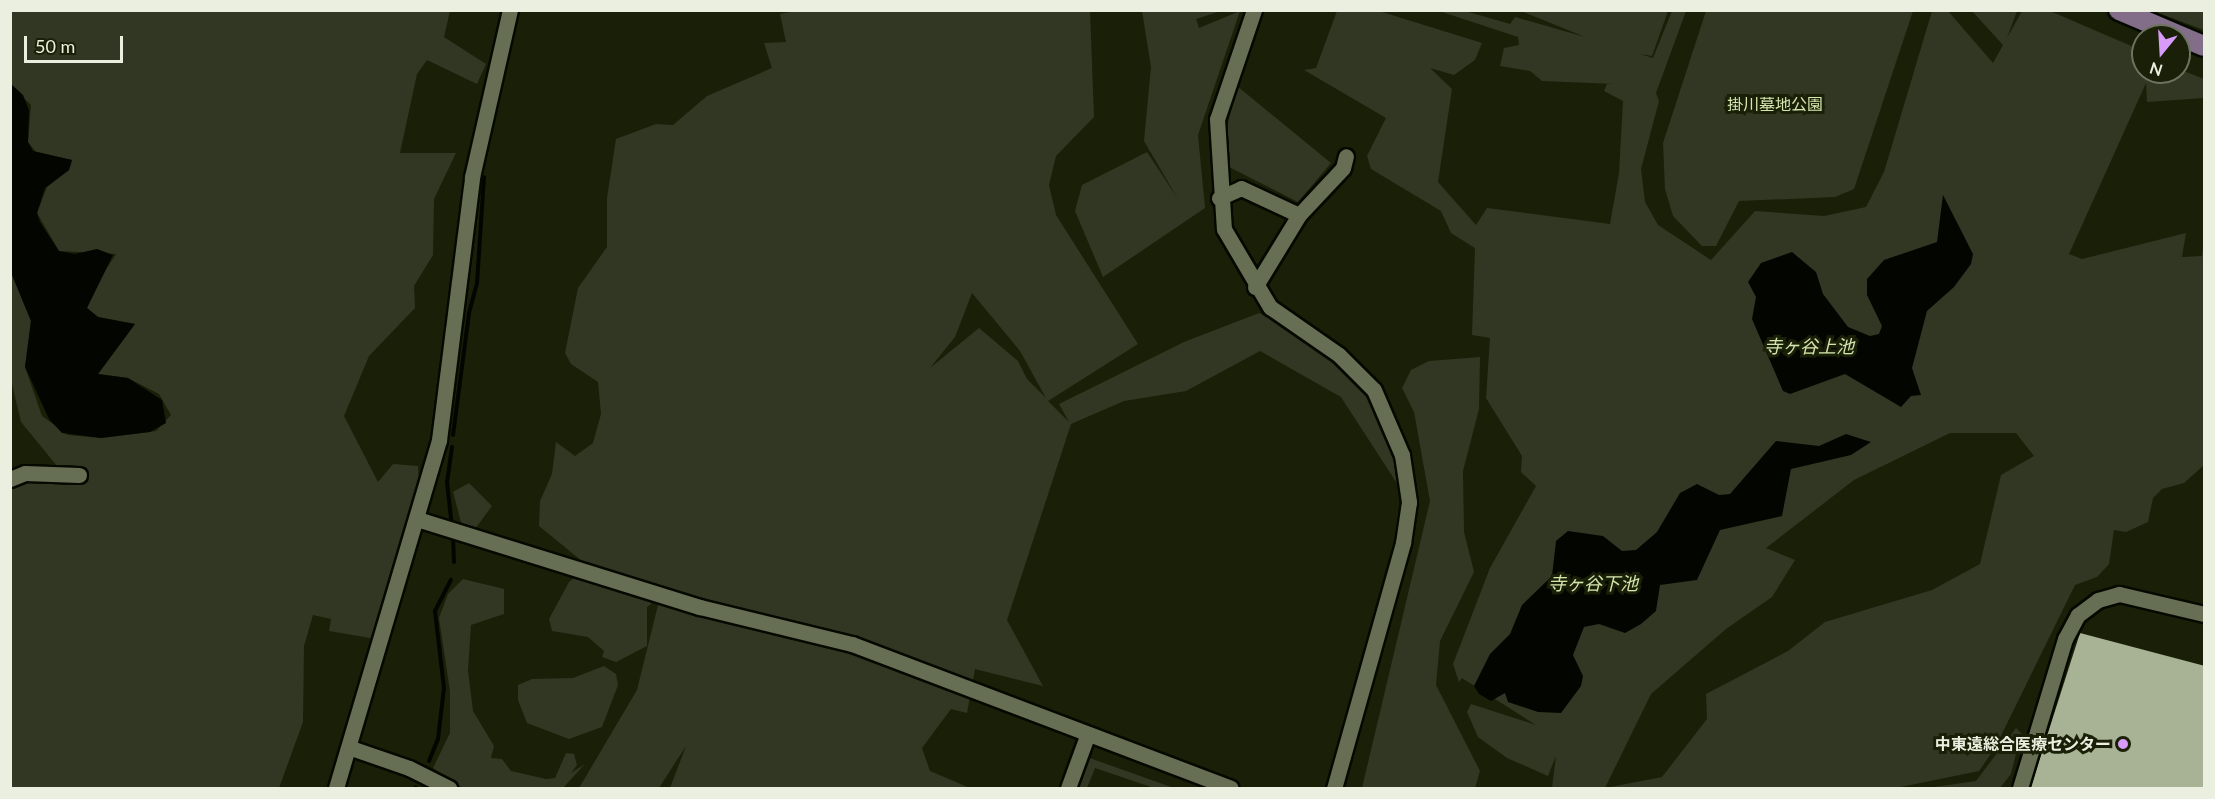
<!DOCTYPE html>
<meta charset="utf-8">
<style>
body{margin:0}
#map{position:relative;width:2215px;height:799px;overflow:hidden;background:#192007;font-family:Lato,"Noto Sans JP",sans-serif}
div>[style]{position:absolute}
.green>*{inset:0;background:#313722}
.water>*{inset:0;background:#030600}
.stream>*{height:4px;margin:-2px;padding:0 2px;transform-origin:2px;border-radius:2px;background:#030600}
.building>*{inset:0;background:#a8b295}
.roads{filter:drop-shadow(2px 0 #050900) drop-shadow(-2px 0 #050900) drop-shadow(0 2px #050900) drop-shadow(0 -2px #050900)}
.minor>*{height:15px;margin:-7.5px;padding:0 7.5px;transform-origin:7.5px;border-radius:7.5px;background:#666f53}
.major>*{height:20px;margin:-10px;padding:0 10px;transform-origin:10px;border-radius:10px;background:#836e8a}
.dots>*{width:16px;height:16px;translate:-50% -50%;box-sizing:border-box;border:3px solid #192007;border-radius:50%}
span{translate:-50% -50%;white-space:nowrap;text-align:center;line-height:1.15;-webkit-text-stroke:6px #192007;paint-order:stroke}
.park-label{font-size:16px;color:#d5e6af}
.poi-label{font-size:16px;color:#eaefe0;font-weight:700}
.right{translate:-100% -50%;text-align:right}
.water-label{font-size:18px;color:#d3e4ad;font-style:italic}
.frame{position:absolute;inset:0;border:12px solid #eaefe0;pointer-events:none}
.north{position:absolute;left:2131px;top:24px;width:60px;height:60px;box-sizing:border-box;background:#192007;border:2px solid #6d735e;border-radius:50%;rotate:198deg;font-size:16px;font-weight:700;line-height:24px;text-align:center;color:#eaefe0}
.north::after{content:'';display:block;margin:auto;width:21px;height:27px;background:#d79bf9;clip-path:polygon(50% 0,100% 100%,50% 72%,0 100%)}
.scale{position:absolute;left:24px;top:36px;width:99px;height:27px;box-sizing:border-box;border:3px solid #eaefe0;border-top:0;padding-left:8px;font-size:18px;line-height:21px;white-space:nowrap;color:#eaefe0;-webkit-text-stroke:4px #192007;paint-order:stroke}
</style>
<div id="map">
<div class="green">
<i style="clip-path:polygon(evenodd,801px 10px,1090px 11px,1094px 117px,1056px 156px,1049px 185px,1056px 215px,1138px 344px,1048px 401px,1069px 422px,1059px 404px,1184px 342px,1259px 313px,1345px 360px,1384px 410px,1409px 502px,1341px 397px,1260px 351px,1186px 391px,1124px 401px,1071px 424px,1007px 620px,1043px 686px,975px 669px,967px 713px,951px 709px,922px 748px,930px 771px,970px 788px,670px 788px,686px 746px,659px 788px,579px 788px,637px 690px,660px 597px,647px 607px,647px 646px,616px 662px,602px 657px,604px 651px,588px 637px,552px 631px,549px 619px,569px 582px,581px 572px,610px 584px,539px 526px,540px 501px,552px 474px,556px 442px,575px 456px,593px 443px,601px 414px,598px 382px,571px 364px,565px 353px,578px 288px,607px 247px,607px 198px,616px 139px,656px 124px,673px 125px,707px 96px,772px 68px,764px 43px,786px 42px,780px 14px,801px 10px,972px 293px,1020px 351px,1046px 398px,1027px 379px,1018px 361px,979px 328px,930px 368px,955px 337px,972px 293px)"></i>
<i style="clip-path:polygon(11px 11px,450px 11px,444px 37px,486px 64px,477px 84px,427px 60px,417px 74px,400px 153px,456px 153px,434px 199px,433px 255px,414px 286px,415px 308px,369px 356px,344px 416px,378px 482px,393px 464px,418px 466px,419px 483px,376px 639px,329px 631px,331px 619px,313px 615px,304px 646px,303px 722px,279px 788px,11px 788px,11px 487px,82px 472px,57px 466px,21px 422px,11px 380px,10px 270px,31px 321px,25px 367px,42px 416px,68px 435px,101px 438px,156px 431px,171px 415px,159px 394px,128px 378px,98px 374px,135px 324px,98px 317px,87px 308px,92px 291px,116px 254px,59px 251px,37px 213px,47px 187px,69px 170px,72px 160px,36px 152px,28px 142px,31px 105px,11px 86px)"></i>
<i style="clip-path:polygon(1142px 11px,1221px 11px,1196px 19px,1199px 28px,1240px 11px,1198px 135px,1205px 208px,1103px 277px,1075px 211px,1082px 185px,1147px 152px,1178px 199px,1144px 141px,1151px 67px)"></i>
<i style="clip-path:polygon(evenodd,1337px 11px,1379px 11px,1482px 43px,1475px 60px,1454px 75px,1430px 68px,1452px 89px,1438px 182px,1476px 225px,1487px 208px,1610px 224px,1619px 173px,1623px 101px,1604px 91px,1607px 84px,1615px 84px,1542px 81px,1530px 71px,1500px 66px,1504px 48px,1519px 45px,1518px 37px,1439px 11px,1465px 11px,1510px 24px,1515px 17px,1585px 37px,1521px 11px,1668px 11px,1652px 56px,1640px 54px,1653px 58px,1672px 11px,1686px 11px,1656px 93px,1659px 101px,1641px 169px,1645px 202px,1658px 225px,1711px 260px,1755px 211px,1824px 216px,1866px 207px,1884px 172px,1932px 11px,1948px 11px,1993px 63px,2003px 45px,1972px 11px,2017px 11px,2007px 38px,2022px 11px,2050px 11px,2143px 51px,2143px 72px,2150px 72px,2147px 80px,2155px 72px,2179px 69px,2204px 79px,2204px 98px,2147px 102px,2146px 83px,2069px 254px,2082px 259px,2186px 233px,2182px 257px,2202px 256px,2204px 239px,2204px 465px,2184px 483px,2162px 489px,2153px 498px,2148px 522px,2126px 532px,2114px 530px,2109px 564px,2097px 577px,2075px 585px,1995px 748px,1979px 771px,1896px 788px,1552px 788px,1556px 756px,1548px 776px,1507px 758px,1478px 737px,1467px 712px,1471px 704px,1536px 725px,1462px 678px,1459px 682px,1453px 664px,1490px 568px,1536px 486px,1521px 472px,1522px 456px,1486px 398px,1490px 338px,1472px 335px,1475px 248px,1451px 233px,1441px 211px,1371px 169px,1367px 156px,1386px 118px,1304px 70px,1316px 68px,1337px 11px,1950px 433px,2016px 433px,2034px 456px,2001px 475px,1980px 564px,1932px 590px,1825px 622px,1788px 651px,1706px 694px,1707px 719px,1662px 777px,1605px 788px,1651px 694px,1726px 629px,1772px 597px,1795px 560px,1766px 548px,1854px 480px,1950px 433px)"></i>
<i style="clip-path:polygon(1706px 11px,1913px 11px,1854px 189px,1835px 197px,1739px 201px,1716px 246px,1702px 246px,1673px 216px,1665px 189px,1663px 143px)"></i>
<i style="clip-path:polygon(2153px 11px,2204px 11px,2204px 30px)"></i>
<i style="clip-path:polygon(1237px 86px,1331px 163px,1298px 202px,1229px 167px,1226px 131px)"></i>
<i style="clip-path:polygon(1480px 357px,1479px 409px,1463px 471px,1464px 532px,1474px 572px,1440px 641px,1436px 685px,1480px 771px,1475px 788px,1362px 788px,1430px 501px,1414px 412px,1402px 388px,1411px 370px,1429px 361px)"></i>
<i style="clip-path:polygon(469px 483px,492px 506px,475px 529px,463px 530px,453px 492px)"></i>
<i style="clip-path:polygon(463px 579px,504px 589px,504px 614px,471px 625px,468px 671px,473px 711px,494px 746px,491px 758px,502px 759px,511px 771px,546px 779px,555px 778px,566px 753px,574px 754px,577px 765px,571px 773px,585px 764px,563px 788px,463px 788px,433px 768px,450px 733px,450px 691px,439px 618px,448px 594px)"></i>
<i style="clip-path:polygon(604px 666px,616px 674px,618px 685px,602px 727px,569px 739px,527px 723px,518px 700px,518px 685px,532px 679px,573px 678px)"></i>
<i style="clip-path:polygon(2016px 728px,2021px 733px,2011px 774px,2000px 788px,1927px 788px,1976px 781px)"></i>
<i style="clip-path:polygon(1084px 756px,1174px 788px,1154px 788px,1095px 768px,1087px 788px,1072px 788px)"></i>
</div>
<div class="water">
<i style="clip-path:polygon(11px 84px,23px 95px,29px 110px,28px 142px,33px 151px,72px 160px,69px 170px,45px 188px,37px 213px,40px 222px,59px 251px,75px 254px,97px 249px,113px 255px,87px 308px,98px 317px,135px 324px,98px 374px,128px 378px,162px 400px,166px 423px,150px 432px,101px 438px,62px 433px,49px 419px,25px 367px,31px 321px,10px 270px)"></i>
<i style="clip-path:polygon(1943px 195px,1973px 254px,1971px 264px,1954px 287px,1927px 311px,1912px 368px,1921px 395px,1911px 396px,1901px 407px,1845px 374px,1790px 394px,1783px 391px,1752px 319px,1756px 297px,1748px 282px,1761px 263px,1792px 252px,1816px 272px,1823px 294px,1848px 327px,1870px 336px,1879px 334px,1882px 326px,1867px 295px,1867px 279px,1884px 260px,1937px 242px)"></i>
<i style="clip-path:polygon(1846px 434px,1871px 442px,1851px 455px,1791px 469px,1782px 516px,1720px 530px,1697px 580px,1660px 585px,1656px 611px,1641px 624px,1625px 633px,1599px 624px,1584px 627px,1573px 655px,1583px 676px,1581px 686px,1561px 713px,1538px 712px,1508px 702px,1505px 693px,1491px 701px,1479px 694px,1474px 686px,1490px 654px,1510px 634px,1522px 605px,1552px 576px,1556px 541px,1568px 531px,1603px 536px,1622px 551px,1636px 550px,1657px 532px,1680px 493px,1697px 484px,1719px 495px,1730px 494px,1776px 441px,1819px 446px)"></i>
</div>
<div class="stream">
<i style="left:453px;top:435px;width:123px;rotate:-82.5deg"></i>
<i style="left:469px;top:313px;width:31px;rotate:-75deg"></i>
<i style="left:477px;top:283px;width:106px;rotate:-86.2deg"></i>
<i style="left:452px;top:447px;width:35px;rotate:98deg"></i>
<i style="left:447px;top:482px;width:45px;rotate:83.7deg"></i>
<i style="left:453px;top:535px;width:27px;rotate:88deg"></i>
<i style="left:429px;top:761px;width:24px;rotate:-68deg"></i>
<i style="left:438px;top:739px;width:51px;rotate:-83.3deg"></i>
<i style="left:444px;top:688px;width:78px;rotate:-96.7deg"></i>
<i style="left:435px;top:611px;width:35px;rotate:-63deg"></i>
<i style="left:415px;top:788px;width:1px;rotate:-45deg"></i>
</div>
<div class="building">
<i style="clip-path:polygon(2080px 633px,2205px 666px,2205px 789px,2030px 789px)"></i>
</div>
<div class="roads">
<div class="minor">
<i style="left:1254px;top:10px;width:115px;rotate:108.7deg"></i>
<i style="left:1217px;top:119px;width:110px;rotate:86.4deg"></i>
<i style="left:1224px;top:229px;width:91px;rotate:59.5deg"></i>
<i style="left:1270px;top:307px;width:84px;rotate:34.8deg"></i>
<i style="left:1339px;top:355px;width:49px;rotate:45deg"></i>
<i style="left:1374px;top:390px;width:71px;rotate:66.7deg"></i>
<i style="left:1402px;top:455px;width:48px;rotate:81.5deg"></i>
<i style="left:1409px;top:502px;width:41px;rotate:98.3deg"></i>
<i style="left:1403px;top:543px;width:255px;rotate:105.7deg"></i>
<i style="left:1219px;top:198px;width:24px;rotate:-24deg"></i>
<i style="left:1241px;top:188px;width:64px;rotate:25deg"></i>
<i style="left:1255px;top:287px;width:84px;rotate:-58.6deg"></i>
<i style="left:1299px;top:215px;width:64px;rotate:-46.9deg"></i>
<i style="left:1343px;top:168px;width:12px;rotate:-76deg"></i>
<i style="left:10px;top:479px;width:16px;rotate:-22deg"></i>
<i style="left:25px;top:473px;width:54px;rotate:2.1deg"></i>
<i style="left:417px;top:519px;width:296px;rotate:17.3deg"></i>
<i style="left:700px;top:607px;width:156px;rotate:13.7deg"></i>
<i style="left:852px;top:644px;width:405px;rotate:20.8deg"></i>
<i style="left:351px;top:748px;width:61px;rotate:19deg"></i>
<i style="left:409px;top:768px;width:45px;rotate:26.6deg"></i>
<i style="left:336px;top:788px;width:363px;rotate:-73.5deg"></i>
<i style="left:439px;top:440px;width:265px;rotate:-82.8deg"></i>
<i style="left:472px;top:177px;width:171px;rotate:-77.2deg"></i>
<i style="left:1068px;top:788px;width:55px;rotate:-69.9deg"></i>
<i style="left:2020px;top:788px;width:156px;rotate:-73.2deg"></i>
<i style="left:2065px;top:639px;width:27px;rotate:-62deg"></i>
<i style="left:2078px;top:615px;width:25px;rotate:-37deg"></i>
<i style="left:2098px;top:600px;width:22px;rotate:-16deg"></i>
<i style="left:2119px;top:594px;width:87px;rotate:13.2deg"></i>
</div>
<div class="major">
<i style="left:2119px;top:10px;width:92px;rotate:23deg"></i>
</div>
</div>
<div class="dots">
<i style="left:2123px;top:744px;background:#d79bf9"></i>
</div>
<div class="park-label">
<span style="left:1775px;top:104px">掛川墓地公園</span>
</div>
<div class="poi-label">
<span class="right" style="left:2111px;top:744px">中東遠総合医療センター</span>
</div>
<div class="water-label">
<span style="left:1809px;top:346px">寺ヶ谷上池</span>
<span style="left:1593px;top:583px">寺ヶ谷下池</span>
</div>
<div class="frame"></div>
<div class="north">N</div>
<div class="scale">50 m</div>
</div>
